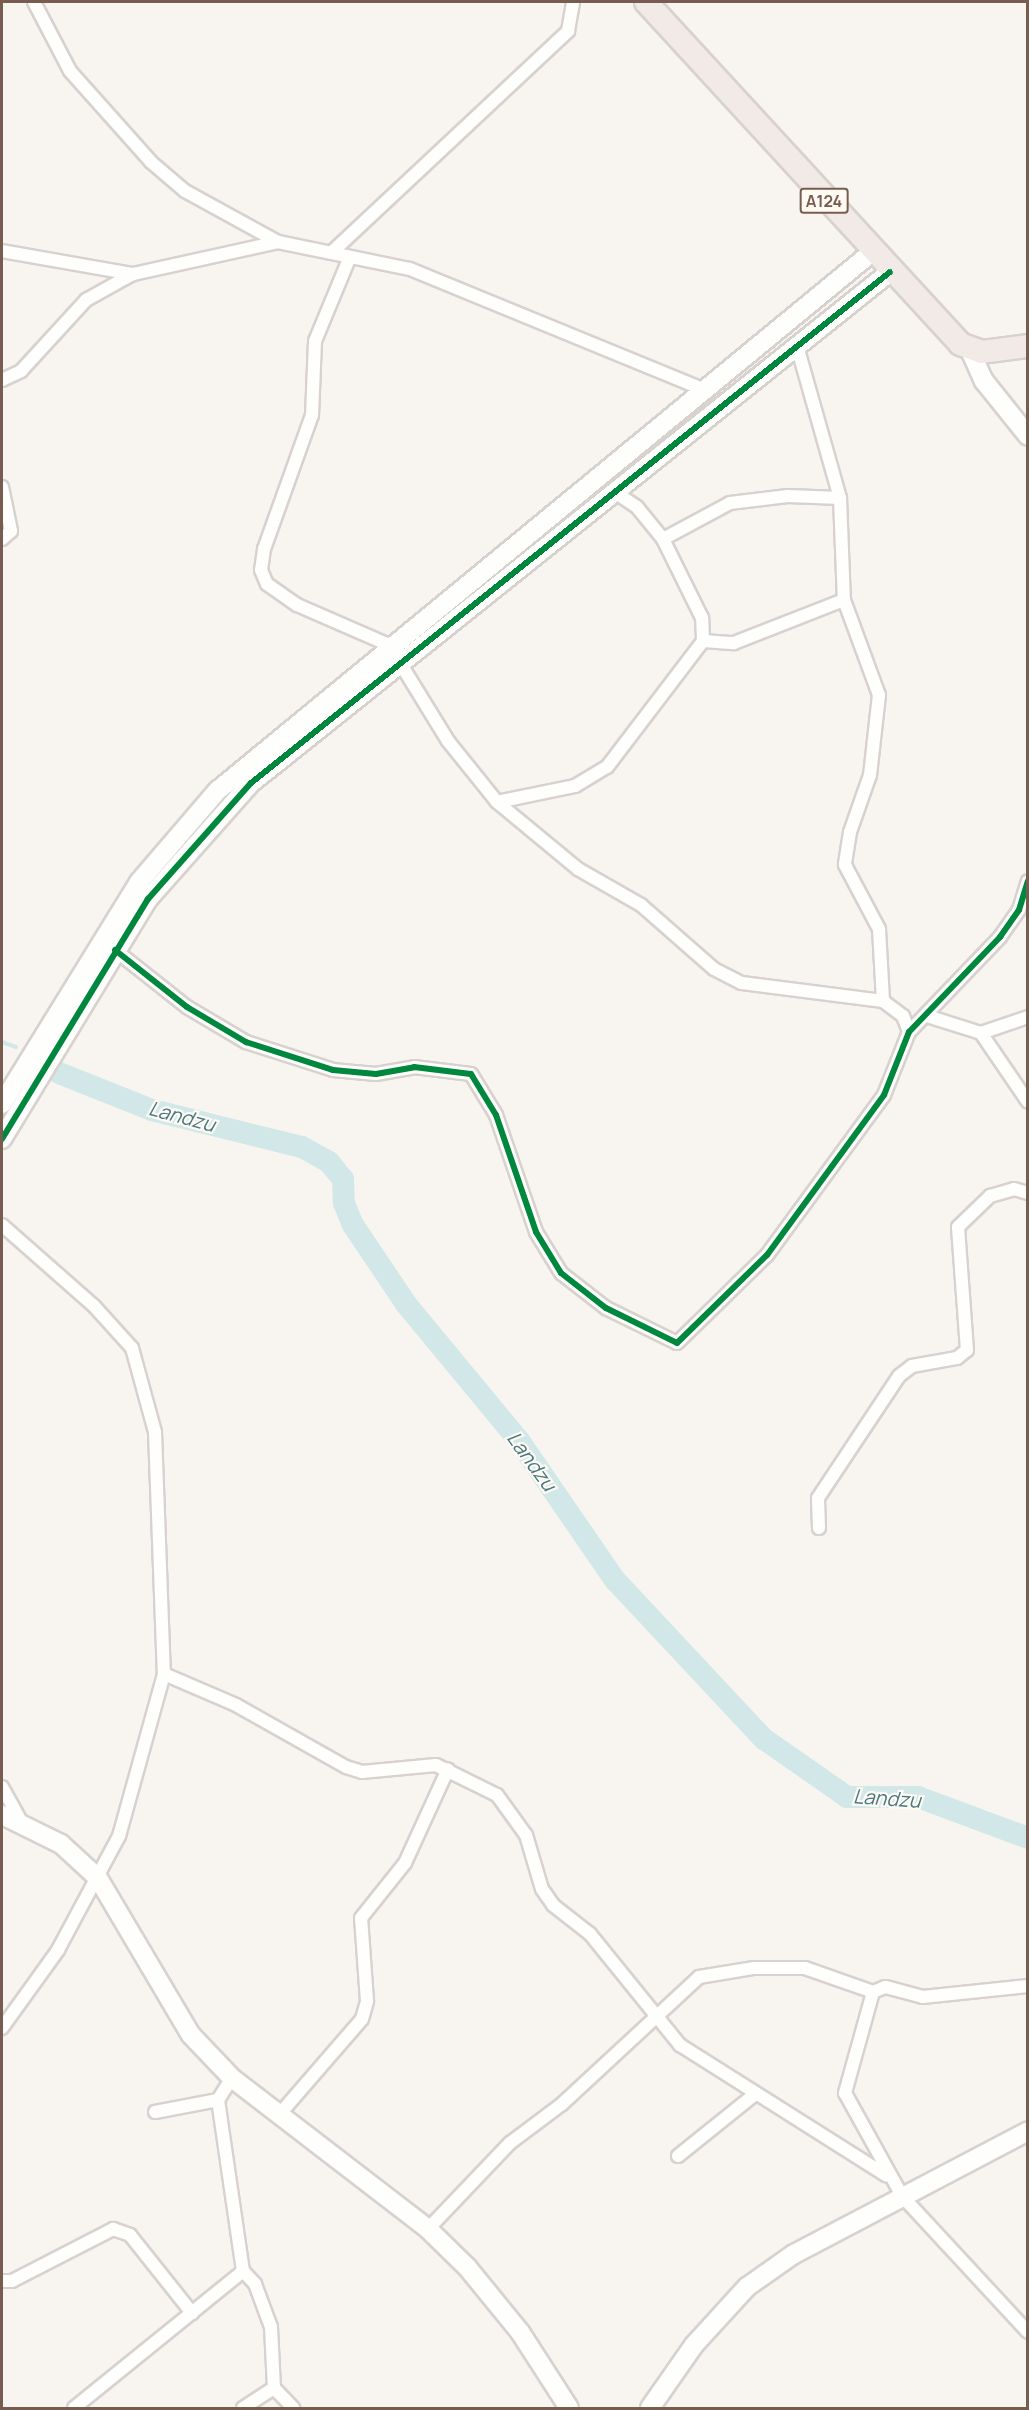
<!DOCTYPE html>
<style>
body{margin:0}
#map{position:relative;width:1029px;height:2410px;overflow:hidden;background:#f8f5f0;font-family:Manrope,sans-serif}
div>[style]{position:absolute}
.stream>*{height:4px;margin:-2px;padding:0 2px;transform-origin:2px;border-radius:2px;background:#d2e7e8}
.river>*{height:22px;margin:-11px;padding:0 11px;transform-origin:11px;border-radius:11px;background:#d2e7e8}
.roads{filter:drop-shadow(2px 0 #d8d2ce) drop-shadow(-2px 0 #d8d2ce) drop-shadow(0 2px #d8d2ce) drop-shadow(0 -2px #d8d2ce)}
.street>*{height:12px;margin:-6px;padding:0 6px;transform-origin:6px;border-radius:6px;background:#fefefd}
.secondary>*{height:18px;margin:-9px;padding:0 9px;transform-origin:9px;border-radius:9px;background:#fefefd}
.highway>*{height:22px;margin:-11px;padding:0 11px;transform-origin:11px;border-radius:11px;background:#f1eae7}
.cycleway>*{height:6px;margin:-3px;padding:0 3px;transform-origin:3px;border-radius:3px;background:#00873e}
span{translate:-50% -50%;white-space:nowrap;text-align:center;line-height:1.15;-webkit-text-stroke:4.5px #fefaf3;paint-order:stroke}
.shield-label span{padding:2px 4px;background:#fefaf3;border:2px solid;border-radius:4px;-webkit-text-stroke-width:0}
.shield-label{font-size:16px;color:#775d50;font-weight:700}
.water-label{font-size:20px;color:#477981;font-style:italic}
.frame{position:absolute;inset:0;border:3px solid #775d50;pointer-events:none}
</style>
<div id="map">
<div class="stream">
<i style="left:2px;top:1042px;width:15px;rotate:20deg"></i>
</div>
<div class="river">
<i style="left:59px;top:1073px;width:100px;rotate:21.7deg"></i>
<i style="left:152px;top:1110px;width:154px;rotate:13.9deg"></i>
<i style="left:302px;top:1147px;width:31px;rotate:29deg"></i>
<i style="left:329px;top:1162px;width:22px;rotate:51deg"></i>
<i style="left:343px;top:1179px;width:24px;rotate:88deg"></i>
<i style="left:344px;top:1203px;width:24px;rotate:68deg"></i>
<i style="left:353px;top:1225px;width:95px;rotate:56.1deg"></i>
<i style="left:406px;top:1304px;width:179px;rotate:50.4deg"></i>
<i style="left:520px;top:1442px;width:168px;rotate:55.5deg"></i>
<i style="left:615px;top:1580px;width:218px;rotate:46.9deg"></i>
<i style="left:764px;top:1739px;width:101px;rotate:34.9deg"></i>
<i style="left:847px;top:1797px;width:71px"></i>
<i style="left:918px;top:1797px;width:117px;rotate:20.4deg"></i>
</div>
<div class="roads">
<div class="street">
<i style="left:34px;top:2px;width:78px;rotate:62.4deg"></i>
<i style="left:70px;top:71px;width:122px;rotate:48.3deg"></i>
<i style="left:151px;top:162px;width:45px;rotate:40.5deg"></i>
<i style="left:185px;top:191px;width:106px;rotate:28.7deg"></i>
<i style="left:278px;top:242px;width:135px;rotate:11.6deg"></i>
<i style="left:410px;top:269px;width:321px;rotate:22.3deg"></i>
<i style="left:2px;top:251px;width:133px;rotate:10deg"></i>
<i style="left:331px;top:253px;width:325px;rotate:-43.1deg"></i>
<i style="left:568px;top:31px;width:29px;rotate:-80deg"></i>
<i style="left:349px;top:259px;width:89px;rotate:112.5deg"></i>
<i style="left:315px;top:341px;width:74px;rotate:92.3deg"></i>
<i style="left:312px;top:415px;width:142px;rotate:109.7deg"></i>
<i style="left:264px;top:549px;width:21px;rotate:98deg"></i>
<i style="left:261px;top:570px;width:15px;rotate:67deg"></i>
<i style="left:267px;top:584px;width:37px;rotate:35deg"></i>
<i style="left:297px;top:605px;width:100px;rotate:23.5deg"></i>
<i style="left:389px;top:645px;width:113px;rotate:58.4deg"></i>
<i style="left:448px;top:741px;width:78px;rotate:51.2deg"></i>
<i style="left:497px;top:802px;width:105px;rotate:39.6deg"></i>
<i style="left:578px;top:869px;width:73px;rotate:29.7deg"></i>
<i style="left:641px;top:905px;width:97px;rotate:41.2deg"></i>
<i style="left:714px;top:969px;width:31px;rotate:27deg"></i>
<i style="left:742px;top:983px;width:142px;rotate:7.3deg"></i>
<i style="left:883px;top:1001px;width:25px;rotate:37deg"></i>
<i style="left:903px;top:1016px;width:17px;rotate:69deg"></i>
<i style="left:797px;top:346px;width:158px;rotate:74.2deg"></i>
<i style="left:2px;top:380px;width:21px;rotate:-25deg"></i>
<i style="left:21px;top:371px;width:96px;rotate:-47.5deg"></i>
<i style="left:86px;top:300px;width:54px;rotate:-29deg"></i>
<i style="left:133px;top:274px;width:148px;rotate:-12.4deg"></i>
<i style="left:2px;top:487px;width:45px;rotate:78.4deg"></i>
<i style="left:11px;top:531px;width:12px;rotate:138deg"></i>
<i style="left:663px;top:539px;width:76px;rotate:-28.2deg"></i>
<i style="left:730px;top:503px;width:58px;rotate:-6.9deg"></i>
<i style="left:788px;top:496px;width:52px;rotate:2.2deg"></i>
<i style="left:840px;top:498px;width:102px;rotate:87.8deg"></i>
<i style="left:844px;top:600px;width:101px;rotate:69.8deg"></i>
<i style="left:879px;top:695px;width:81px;rotate:96.4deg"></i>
<i style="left:870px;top:775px;width:60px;rotate:109.3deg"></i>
<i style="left:850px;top:832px;width:33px;rotate:99deg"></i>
<i style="left:845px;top:865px;width:72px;rotate:62deg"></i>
<i style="left:879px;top:929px;width:72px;rotate:86.8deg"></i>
<i style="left:703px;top:641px;width:31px;rotate:4deg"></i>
<i style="left:734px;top:643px;width:118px;rotate:-21.4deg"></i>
<i style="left:497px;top:802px;width:80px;rotate:-11.6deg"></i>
<i style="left:575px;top:786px;width:37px;rotate:-31deg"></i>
<i style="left:607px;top:767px;width:158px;rotate:-52.7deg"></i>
<i style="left:703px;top:641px;width:23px;rotate:-92deg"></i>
<i style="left:702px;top:618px;width:88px;rotate:-116.3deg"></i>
<i style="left:663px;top:539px;width:41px;rotate:-129.1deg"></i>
<i style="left:637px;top:507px;width:27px;rotate:-146deg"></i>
<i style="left:115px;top:950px;width:92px;rotate:38.4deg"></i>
<i style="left:187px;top:1007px;width:69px;rotate:30.7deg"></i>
<i style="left:246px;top:1042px;width:91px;rotate:17.8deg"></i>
<i style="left:333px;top:1070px;width:43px;rotate:5.3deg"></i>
<i style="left:376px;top:1074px;width:39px;rotate:-10deg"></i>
<i style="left:414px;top:1067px;width:57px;rotate:7deg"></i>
<i style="left:471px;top:1074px;width:48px;rotate:58.6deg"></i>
<i style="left:496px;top:1115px;width:124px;rotate:71.1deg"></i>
<i style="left:536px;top:1232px;width:48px;rotate:58.6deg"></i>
<i style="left:561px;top:1273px;width:57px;rotate:37.9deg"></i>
<i style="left:606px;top:1308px;width:79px;rotate:26.2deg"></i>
<i style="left:677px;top:1343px;width:126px;rotate:-44.4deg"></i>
<i style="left:767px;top:1255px;width:198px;rotate:-53.8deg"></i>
<i style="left:884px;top:1095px;width:68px;rotate:-68.4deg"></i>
<i style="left:909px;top:1032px;width:132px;rotate:-46.2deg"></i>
<i style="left:1000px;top:937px;width:33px;rotate:-55deg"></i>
<i style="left:1019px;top:910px;width:30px;rotate:-73deg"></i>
<i style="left:927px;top:1016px;width:57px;rotate:17.5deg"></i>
<i style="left:981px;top:1033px;width:83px;rotate:55.7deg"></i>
<i style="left:981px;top:1033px;width:50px;rotate:-18.8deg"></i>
<i style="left:2px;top:1225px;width:123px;rotate:41.4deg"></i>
<i style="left:94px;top:1306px;width:57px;rotate:47.9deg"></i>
<i style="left:132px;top:1348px;width:87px;rotate:74.7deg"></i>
<i style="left:155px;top:1432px;width:242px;rotate:87.9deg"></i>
<i style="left:164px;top:1674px;width:168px;rotate:105.5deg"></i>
<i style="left:119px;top:1836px;width:129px;rotate:118.2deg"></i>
<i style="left:58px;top:1950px;width:96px;rotate:125.7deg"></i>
<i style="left:819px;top:1528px;width:30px;rotate:-92deg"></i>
<i style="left:818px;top:1498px;width:146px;rotate:-56.4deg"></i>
<i style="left:899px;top:1376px;width:16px;rotate:-38deg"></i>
<i style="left:912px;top:1366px;width:46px;rotate:-10.1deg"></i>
<i style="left:957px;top:1358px;width:13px;rotate:-39deg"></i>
<i style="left:967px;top:1350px;width:123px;rotate:-94.2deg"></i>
<i style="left:958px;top:1227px;width:45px;rotate:-44.1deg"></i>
<i style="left:990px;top:1196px;width:25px;rotate:-16deg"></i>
<i style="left:1014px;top:1189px;width:15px;rotate:16deg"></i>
<i style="left:164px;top:1674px;width:78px;rotate:23.3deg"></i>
<i style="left:236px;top:1705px;width:126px;rotate:29.4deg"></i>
<i style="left:346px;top:1767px;width:17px;rotate:17deg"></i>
<i style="left:362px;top:1772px;width:74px;rotate:-5.4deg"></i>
<i style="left:436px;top:1765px;width:68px;rotate:26.2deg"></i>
<i style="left:497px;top:1795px;width:49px;rotate:54.1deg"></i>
<i style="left:526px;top:1835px;width:56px;rotate:73.5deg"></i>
<i style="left:542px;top:1889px;width:19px;rotate:55deg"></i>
<i style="left:553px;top:1905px;width:47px;rotate:38.1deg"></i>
<i style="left:590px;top:1934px;width:143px;rotate:51deg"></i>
<i style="left:680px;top:2045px;width:244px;rotate:32.3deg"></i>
<i style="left:2px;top:1787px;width:39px;rotate:61deg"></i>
<i style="left:1028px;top:1986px;width:106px;rotate:174deg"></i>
<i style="left:923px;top:1997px;width:39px;rotate:-165deg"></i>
<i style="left:885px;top:1987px;width:13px;rotate:157deg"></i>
<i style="left:873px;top:1992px;width:105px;rotate:105.5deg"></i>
<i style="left:845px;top:2093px;width:118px;rotate:61deg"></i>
<i style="left:902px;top:2196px;width:185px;rotate:47.2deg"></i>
<i style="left:218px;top:2100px;width:173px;rotate:81.7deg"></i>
<i style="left:243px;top:2271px;width:18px;rotate:47deg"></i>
<i style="left:255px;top:2284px;width:46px;rotate:69.6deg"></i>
<i style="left:271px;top:2327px;width:61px;rotate:87.2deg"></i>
<i style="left:274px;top:2388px;width:28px;rotate:46deg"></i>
<i style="left:155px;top:2112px;width:64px;rotate:-10.8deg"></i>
<i style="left:218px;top:2100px;width:26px;rotate:-58deg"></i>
<i style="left:278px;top:2116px;width:128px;rotate:-49.1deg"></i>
<i style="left:362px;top:2019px;width:19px;rotate:-74deg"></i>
<i style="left:367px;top:2001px;width:83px;rotate:-94.1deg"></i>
<i style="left:361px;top:1918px;width:70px;rotate:-51.3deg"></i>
<i style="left:405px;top:1863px;width:103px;rotate:-65.4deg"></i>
<i style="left:678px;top:2156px;width:99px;rotate:-38.8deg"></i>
<i style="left:428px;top:2229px;width:119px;rotate:-46.4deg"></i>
<i style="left:510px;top:2143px;width:65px;rotate:-36.9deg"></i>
<i style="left:562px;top:2104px;width:187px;rotate:-42.8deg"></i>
<i style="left:699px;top:1977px;width:56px;rotate:-9.3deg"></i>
<i style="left:754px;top:1968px;width:51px"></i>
<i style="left:805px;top:1968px;width:72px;rotate:19.4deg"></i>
<i style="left:2px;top:2281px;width:10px"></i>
<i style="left:12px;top:2281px;width:114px;rotate:-27.2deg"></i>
<i style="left:113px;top:2229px;width:18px;rotate:19deg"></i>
<i style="left:130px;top:2235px;width:100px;rotate:51.5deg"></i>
<i style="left:74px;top:2408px;width:218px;rotate:-39deg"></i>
<i style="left:243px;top:2408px;width:37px;rotate:-33deg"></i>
</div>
<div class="secondary">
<i style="left:970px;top:350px;width:34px;rotate:66deg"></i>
<i style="left:984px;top:381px;width:70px;rotate:51.3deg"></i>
<i style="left:2px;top:1104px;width:261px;rotate:-58.3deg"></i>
<i style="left:139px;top:882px;width:120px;rotate:-49.4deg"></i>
<i style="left:217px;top:791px;width:847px;rotate:-39.44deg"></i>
<i style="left:2px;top:1139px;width:281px;rotate:-58.7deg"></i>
<i style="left:148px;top:899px;width:155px;rotate:-48.4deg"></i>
<i style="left:251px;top:783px;width:818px;rotate:-38.65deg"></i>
<i style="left:2px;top:1815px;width:66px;rotate:26.2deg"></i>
<i style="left:61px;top:1844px;width:50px;rotate:42.6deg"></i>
<i style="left:98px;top:1878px;width:182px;rotate:59.4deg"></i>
<i style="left:191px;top:2035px;width:59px;rotate:46.4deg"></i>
<i style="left:232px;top:2078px;width:247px;rotate:37.6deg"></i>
<i style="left:428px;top:2229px;width:54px;rotate:44.3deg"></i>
<i style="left:467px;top:2267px;width:84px;rotate:50.8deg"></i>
<i style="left:520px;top:2332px;width:90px;rotate:57.2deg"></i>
<i style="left:650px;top:2408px;width:77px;rotate:-55.1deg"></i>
<i style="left:694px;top:2345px;width:79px;rotate:-47.6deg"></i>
<i style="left:747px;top:2287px;width:57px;rotate:-35.1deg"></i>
<i style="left:794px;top:2254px;width:264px;rotate:-27.7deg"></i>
</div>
<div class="highway">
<i style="left:646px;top:2px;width:464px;rotate:47.4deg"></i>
<i style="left:960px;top:344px;width:23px;rotate:20deg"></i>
<i style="left:982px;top:352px;width:46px;rotate:-7.4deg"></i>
</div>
</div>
<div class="cycleway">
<i style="left:115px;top:950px;width:92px;rotate:38.4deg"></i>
<i style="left:187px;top:1007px;width:69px;rotate:30.7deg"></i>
<i style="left:246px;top:1042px;width:91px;rotate:17.8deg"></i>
<i style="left:333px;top:1070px;width:43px;rotate:5.3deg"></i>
<i style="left:376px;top:1074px;width:39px;rotate:-10deg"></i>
<i style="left:414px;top:1067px;width:57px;rotate:7deg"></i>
<i style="left:471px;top:1074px;width:48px;rotate:58.6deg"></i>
<i style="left:496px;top:1115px;width:124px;rotate:71.1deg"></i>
<i style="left:536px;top:1232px;width:48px;rotate:58.6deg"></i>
<i style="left:561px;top:1273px;width:57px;rotate:37.9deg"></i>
<i style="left:606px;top:1308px;width:79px;rotate:26.2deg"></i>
<i style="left:677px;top:1343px;width:126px;rotate:-44.4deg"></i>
<i style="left:767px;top:1255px;width:198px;rotate:-53.8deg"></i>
<i style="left:884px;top:1095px;width:68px;rotate:-68.4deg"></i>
<i style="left:909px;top:1032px;width:132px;rotate:-46.2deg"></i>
<i style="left:1000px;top:937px;width:33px;rotate:-55deg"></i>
<i style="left:1019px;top:910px;width:30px;rotate:-73deg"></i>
<i style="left:2px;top:1139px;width:281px;rotate:-58.7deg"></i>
<i style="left:148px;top:899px;width:155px;rotate:-48.4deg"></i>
<i style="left:251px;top:783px;width:818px;rotate:-38.65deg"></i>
</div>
<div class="shield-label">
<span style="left:824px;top:201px">A124</span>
</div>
<div class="water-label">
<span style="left:182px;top:1116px;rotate:15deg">Landzu</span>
<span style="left:532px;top:1461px;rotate:54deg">Landzu</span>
<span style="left:887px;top:1798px;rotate:4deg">Landzu</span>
</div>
<div class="frame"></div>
</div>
